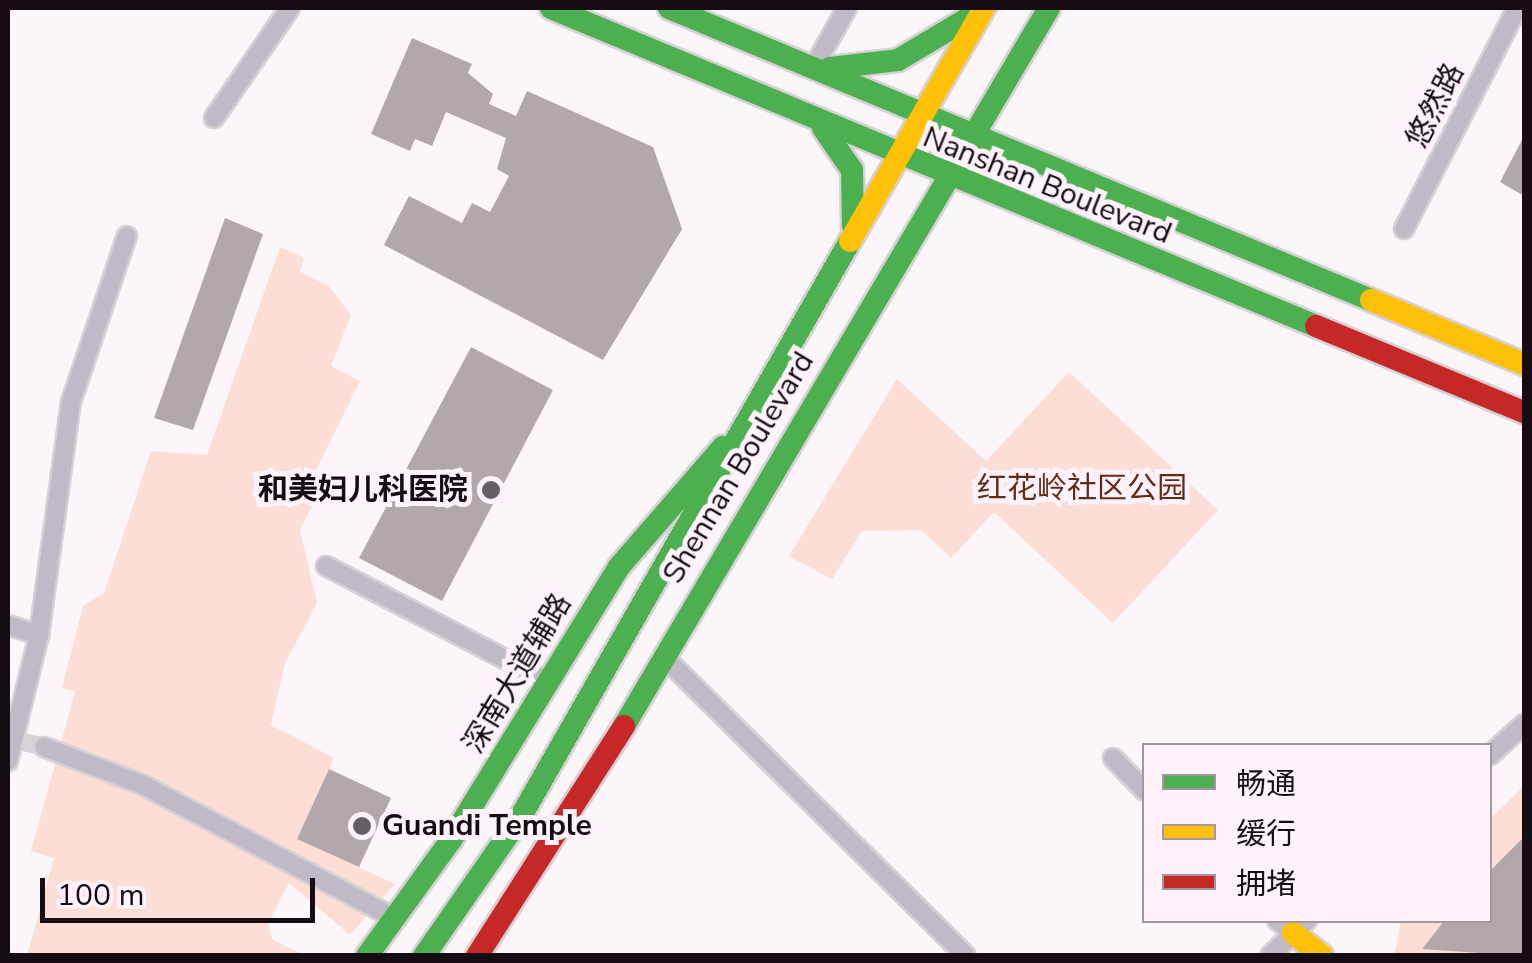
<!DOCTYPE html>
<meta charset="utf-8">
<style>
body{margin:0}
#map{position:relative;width:1532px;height:963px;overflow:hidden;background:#fcf5fa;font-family:"Nunito Sans","Noto Sans SC",sans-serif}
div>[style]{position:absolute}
.green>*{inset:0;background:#fcded6}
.building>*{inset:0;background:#b2a8ab}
.street-tunnel>*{height:18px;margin-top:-9px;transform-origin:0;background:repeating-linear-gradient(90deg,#dad2d8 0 18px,transparent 0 27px)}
.roads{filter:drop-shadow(2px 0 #d6d1d4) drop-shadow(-2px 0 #d6d1d4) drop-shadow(0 2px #d6d1d4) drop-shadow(0 -2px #d6d1d4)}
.street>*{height:18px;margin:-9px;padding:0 9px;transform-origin:9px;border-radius:9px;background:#bfbac5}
.fast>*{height:22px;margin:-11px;padding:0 11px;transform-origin:11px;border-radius:11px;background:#4caf50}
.slow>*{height:22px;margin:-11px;padding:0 11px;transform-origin:11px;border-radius:11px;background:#ffc107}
.jam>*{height:22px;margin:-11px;padding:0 11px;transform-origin:11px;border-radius:11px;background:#c62828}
.dots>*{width:28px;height:28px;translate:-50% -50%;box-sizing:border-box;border:5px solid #fff2fb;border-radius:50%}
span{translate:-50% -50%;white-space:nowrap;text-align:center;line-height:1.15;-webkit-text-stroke:10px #fff2fb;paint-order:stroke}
.street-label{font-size:30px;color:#160c14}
.park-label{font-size:30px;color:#612c14}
.poi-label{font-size:30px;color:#160c14;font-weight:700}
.right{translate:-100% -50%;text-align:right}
.left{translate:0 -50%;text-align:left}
.frame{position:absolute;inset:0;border:10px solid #160c14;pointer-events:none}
.legend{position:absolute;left:1142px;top:743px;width:350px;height:180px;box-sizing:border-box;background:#fff2fb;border:2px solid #a2969f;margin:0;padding:12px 18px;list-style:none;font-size:30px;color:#160c14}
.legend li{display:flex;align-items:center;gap:20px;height:50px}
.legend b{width:50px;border:2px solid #a2969f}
.scale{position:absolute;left:40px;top:878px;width:275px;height:45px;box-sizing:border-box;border:5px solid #160c14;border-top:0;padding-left:12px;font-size:30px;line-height:35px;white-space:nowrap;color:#160c14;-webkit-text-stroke:8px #fff2fb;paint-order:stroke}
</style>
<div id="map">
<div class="green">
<i style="clip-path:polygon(280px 247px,304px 258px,300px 272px,329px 286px,351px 315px,331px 366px,360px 381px,313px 476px,324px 482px,300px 530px,317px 603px,285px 663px,271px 725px,334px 758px,298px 839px,395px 884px,350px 935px,289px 883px,268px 923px,273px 940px,304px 955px,27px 956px,54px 858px,31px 851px,75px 692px,62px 688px,83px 606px,104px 593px,151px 451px,207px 455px)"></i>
<i style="clip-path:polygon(1069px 372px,1218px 510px,1113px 623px,994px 512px,951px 558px,921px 530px,862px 531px,832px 579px,789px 556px,897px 379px,986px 461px)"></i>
<i style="clip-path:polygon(1524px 786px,1524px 955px,1394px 956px,1401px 921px,1490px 920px,1490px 819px)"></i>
</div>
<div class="building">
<i style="clip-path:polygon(412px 38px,472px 64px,468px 73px,493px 94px,489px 104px,516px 116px,527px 91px,653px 147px,682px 229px,603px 360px,384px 245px,409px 196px,462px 223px,472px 203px,490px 212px,509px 176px,497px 169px,506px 138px,446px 112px,432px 146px,415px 139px,410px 151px,371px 134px)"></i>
<i style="clip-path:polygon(1524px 136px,1524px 196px,1500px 182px)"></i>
<i style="clip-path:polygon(225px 218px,263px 234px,193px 430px,154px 418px)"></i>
<i style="clip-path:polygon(471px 347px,553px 390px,442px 601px,359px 558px)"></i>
<i style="clip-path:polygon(329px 769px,391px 798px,359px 867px,297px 839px)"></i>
<i style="clip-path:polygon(1524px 837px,1524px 956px,1422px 949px,1445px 920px,1490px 920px,1490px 871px)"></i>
</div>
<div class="street-tunnel">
<i style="left:19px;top:741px;width:26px;rotate:13deg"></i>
</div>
<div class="roads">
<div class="street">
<i style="left:814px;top:67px;width:68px;rotate:-60.8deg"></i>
<i style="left:214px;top:118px;width:134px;rotate:-55.4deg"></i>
<i style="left:1404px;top:229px;width:248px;rotate:-62.9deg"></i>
<i style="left:326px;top:566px;width:251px;rotate:27.5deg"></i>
<i style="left:8px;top:625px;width:33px;rotate:18deg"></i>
<i style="left:663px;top:656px;width:426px;rotate:44.7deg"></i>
<i style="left:44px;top:747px;width:106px;rotate:21deg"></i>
<i style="left:143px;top:785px;width:286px;rotate:27.9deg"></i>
<i style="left:1490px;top:755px;width:46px;rotate:-42.4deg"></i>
<i style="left:1113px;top:758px;width:45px;rotate:45.9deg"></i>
<i style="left:8px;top:761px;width:130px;rotate:-76.2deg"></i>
<i style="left:39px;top:635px;width:235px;rotate:-82.2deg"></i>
<i style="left:71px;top:402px;width:175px;rotate:-71.4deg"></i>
<i style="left:1277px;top:920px;width:21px;rotate:39deg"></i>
<i style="left:1270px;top:956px;width:52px;rotate:-44.2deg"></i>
</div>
<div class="fast">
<i style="left:551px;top:8px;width:828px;rotate:22.57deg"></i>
<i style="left:669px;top:8px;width:760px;rotate:22.59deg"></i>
<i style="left:830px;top:68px;width:68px;rotate:-6.7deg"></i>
<i style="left:898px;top:60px;width:84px;rotate:-30.8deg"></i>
<i style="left:823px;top:128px;width:51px;rotate:55.4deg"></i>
<i style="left:852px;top:170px;width:56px;rotate:89deg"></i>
<i style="left:624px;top:726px;width:834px;rotate:-59.38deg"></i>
<i style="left:367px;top:956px;width:143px;rotate:-54.1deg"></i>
<i style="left:451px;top:840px;width:321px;rotate:-58.4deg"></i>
<i style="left:619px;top:567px;width:159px;rotate:-49.1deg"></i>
<i style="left:424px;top:956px;width:168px;rotate:-55.2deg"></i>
<i style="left:520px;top:818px;width:665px;rotate:-60.23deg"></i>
</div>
<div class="slow">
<i style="left:850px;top:241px;width:269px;rotate:-60.1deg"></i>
<i style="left:1371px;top:300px;width:166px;rotate:22.7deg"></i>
<i style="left:1293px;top:933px;width:37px;rotate:38deg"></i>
</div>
<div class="jam">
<i style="left:1316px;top:326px;width:225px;rotate:22.5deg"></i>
<i style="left:477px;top:956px;width:273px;rotate:-57.4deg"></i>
</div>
</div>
<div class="dots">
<i style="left:491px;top:490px;background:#665e64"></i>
<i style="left:362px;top:826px;background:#665e64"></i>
</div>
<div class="street-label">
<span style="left:1436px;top:106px;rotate:-63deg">悠然路</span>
<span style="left:1047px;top:186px;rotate:22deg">Nanshan Boulevard</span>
<span style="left:739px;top:468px;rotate:-59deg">Shennan Boulevard</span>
<span style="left:518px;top:674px;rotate:-59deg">深南大道辅路</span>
</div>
<div class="park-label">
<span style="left:1082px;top:489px">红花岭社区公园</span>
</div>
<div class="poi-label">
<span class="right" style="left:468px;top:490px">和美妇儿科医院</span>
<span class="left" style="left:382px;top:826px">Guandi Temple</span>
</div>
<div class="frame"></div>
<ul class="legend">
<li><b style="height:12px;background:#4caf50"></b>畅通</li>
<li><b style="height:12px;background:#ffc107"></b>缓行</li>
<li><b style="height:12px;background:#c62828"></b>拥堵</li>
</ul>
<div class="scale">100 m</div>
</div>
